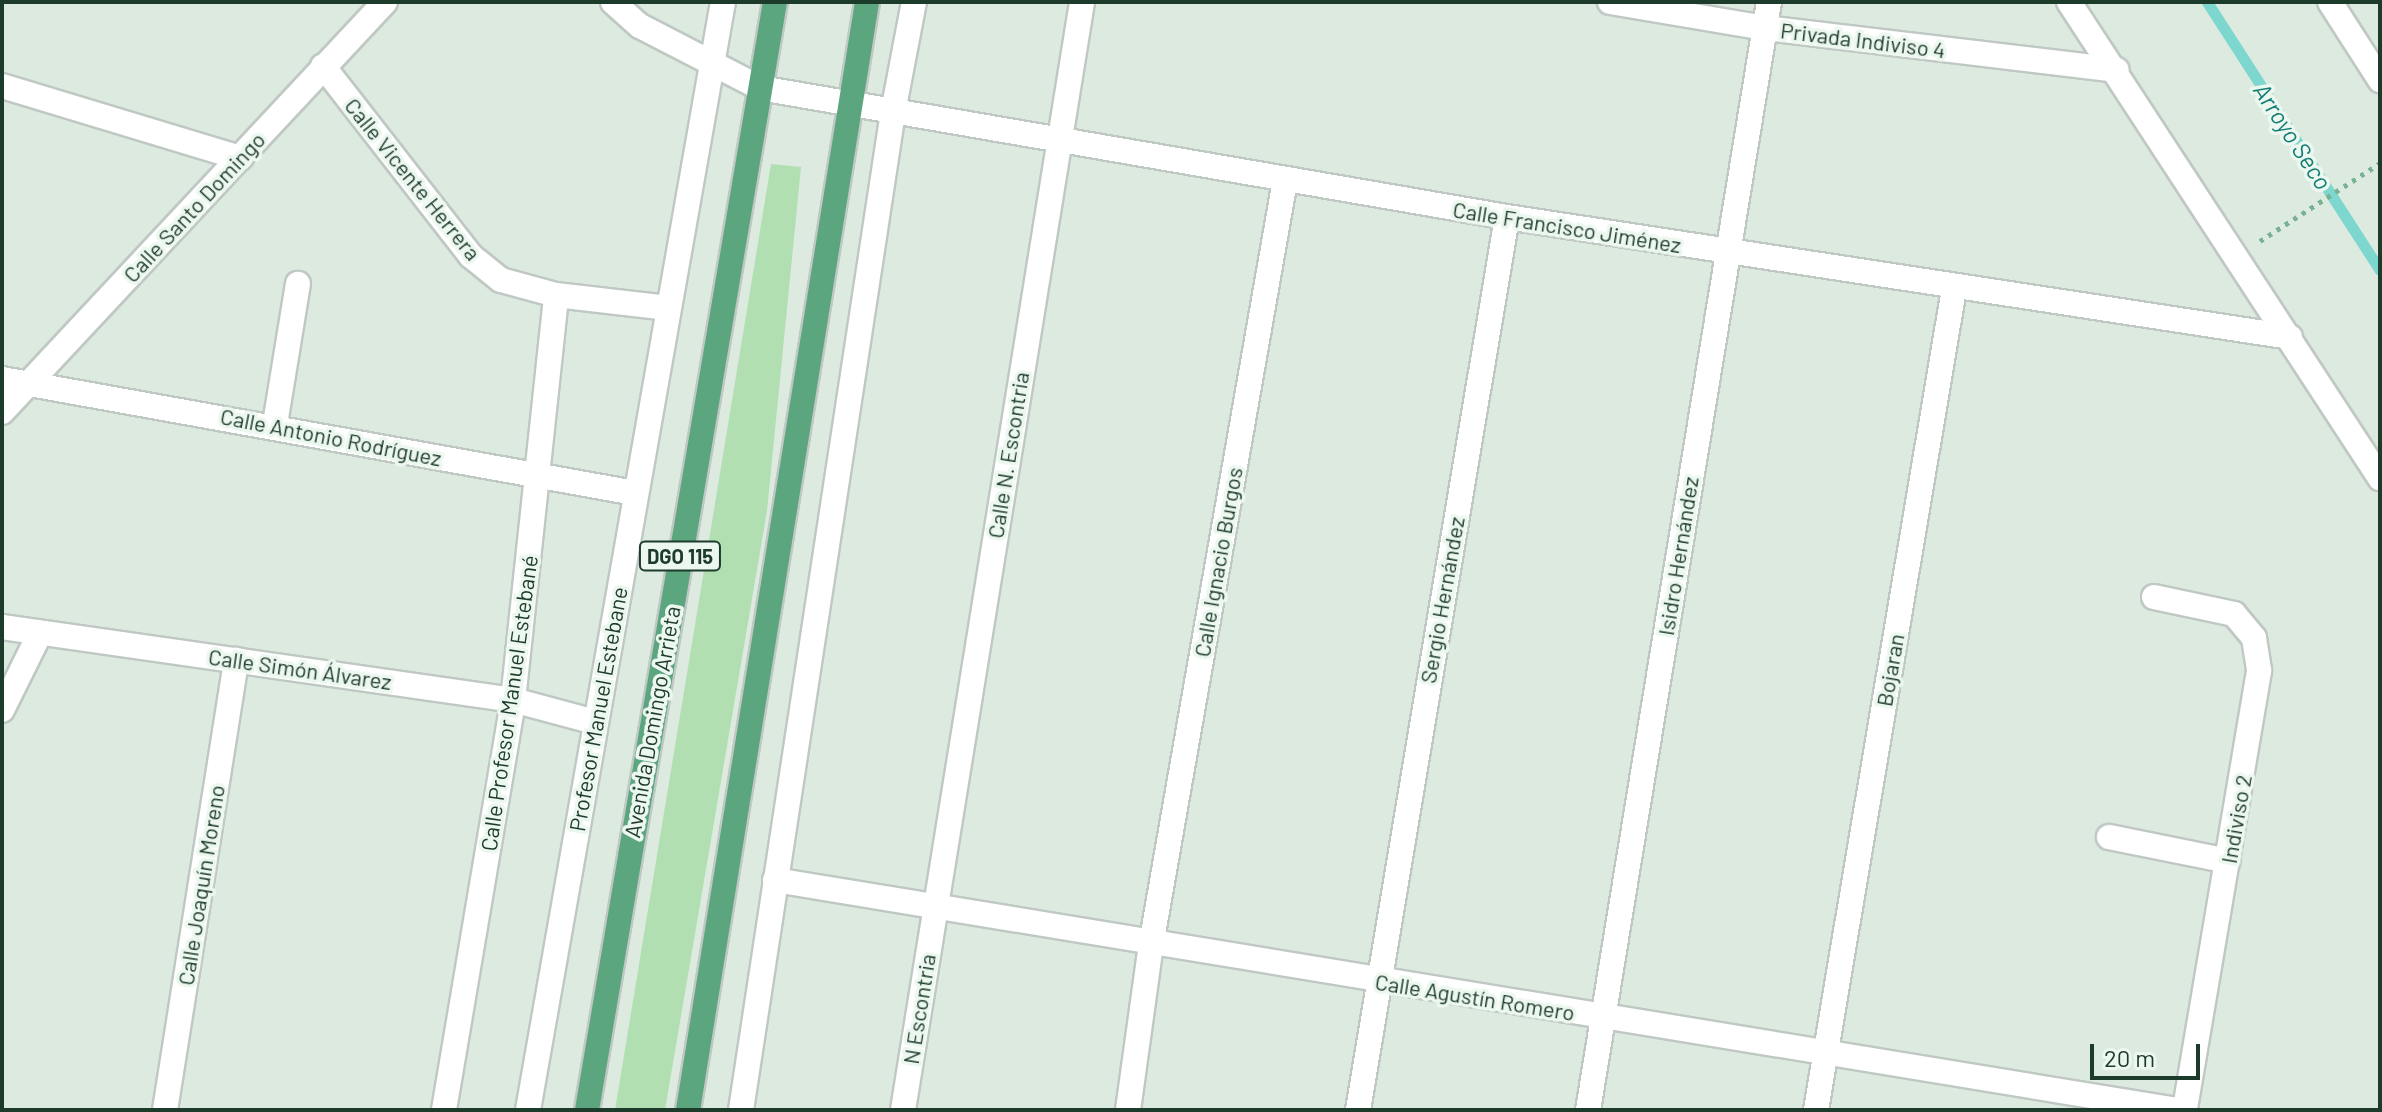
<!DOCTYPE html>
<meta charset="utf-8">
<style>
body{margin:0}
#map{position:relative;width:2382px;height:1112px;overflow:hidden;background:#dceae0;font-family:Barlow,sans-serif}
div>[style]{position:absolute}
.green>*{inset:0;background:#b2dfb2}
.stream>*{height:11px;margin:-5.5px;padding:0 5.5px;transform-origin:5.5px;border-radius:5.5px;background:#7dd7ce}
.path>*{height:5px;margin-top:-2.5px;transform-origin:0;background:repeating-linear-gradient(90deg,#79b291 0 4px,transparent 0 10px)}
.roads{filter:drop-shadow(2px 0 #c0c8c4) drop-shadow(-2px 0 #c0c8c4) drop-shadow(0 2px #c0c8c4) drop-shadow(0 -2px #c0c8c4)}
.minor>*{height:24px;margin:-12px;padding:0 12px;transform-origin:12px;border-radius:12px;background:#fff}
.major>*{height:24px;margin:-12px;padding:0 12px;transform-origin:12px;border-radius:12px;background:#5ba57f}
span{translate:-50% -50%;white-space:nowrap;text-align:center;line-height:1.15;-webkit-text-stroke:7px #ecf7ef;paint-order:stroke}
.shield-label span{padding:2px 6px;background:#ecf7ef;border:2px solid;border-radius:6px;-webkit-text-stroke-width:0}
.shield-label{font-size:20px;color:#1d3b2b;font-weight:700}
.street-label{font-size:22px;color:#1d3b2b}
.water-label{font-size:24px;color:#117c73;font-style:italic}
.frame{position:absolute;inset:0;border:4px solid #1d3b2b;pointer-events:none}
.scale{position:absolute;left:2090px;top:1044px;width:110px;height:36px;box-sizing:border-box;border:4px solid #1d3b2b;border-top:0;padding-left:10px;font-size:24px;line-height:28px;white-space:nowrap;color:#1d3b2b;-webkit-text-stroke:6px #ecf7ef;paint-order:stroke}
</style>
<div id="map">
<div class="green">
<i style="clip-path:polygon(771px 164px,801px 167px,767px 511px,665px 1110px,615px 1110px)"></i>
</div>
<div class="stream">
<i style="left:2207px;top:2px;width:319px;rotate:57.2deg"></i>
</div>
<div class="path">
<i style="left:2260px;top:241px;width:143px;rotate:-33deg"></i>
</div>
<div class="roads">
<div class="minor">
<i style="left:613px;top:2px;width:36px;rotate:42deg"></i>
<i style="left:640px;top:26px;width:135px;rotate:27.3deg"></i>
<i style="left:760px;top:88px;width:758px;rotate:9.8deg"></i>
<i style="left:1507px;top:217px;width:792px;rotate:8.71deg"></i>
<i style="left:1610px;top:2px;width:158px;rotate:9.5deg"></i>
<i style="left:1766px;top:28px;width:353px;rotate:6.8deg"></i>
<i style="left:2069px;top:2px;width:569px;rotate:56.84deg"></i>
<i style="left:2330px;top:2px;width:93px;rotate:57.3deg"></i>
<i style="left:323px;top:66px;width:241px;rotate:52.1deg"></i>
<i style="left:471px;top:256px;width:38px;rotate:39deg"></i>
<i style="left:501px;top:280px;width:57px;rotate:15.3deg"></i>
<i style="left:556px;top:295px;width:113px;rotate:6.6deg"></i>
<i style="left:2px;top:86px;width:249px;rotate:16.8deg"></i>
<i style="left:2px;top:379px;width:643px;rotate:10.21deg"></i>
<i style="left:2px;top:412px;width:561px;rotate:-46.95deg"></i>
<i style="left:275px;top:424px;width:142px;rotate:-80.7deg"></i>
<i style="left:2154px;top:597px;width:82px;rotate:12deg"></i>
<i style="left:2234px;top:614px;width:31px;rotate:50deg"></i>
<i style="left:2254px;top:638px;width:33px;rotate:81deg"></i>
<i style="left:2259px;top:671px;width:445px;rotate:99.6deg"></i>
<i style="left:2px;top:627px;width:516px;rotate:8.13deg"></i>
<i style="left:513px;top:700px;width:85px;rotate:15deg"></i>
<i style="left:2px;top:710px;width:86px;rotate:-63.7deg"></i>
<i style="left:2109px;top:837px;width:121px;rotate:11.4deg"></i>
<i style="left:775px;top:880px;width:1420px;rotate:9.32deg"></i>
<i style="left:165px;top:1110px;width:456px;rotate:-81deg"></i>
<i style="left:444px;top:1110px;width:416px;rotate:-80.4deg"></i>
<i style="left:513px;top:700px;width:407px;rotate:-83.9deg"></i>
<i style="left:528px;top:1110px;width:1125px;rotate:-80.02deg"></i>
<i style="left:741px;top:1110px;width:1010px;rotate:-81.34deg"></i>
<i style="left:893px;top:112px;width:112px;rotate:-79.2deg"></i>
<i style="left:903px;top:1110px;width:1122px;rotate:-80.82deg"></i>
<i style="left:1128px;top:1110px;width:167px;rotate:-82.1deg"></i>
<i style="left:1151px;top:945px;width:777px;rotate:-80.06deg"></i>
<i style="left:1358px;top:1110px;width:905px;rotate:-80.53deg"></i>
<i style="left:1588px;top:1110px;width:1123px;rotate:-80.72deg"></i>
<i style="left:1816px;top:1110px;width:833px;rotate:-80.46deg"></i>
</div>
<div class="major">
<i style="left:587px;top:1110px;width:1124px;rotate:-80.37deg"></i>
<i style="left:688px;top:1110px;width:1122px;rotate:-80.82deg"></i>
</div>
</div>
<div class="shield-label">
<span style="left:680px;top:556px">DGO 115</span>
</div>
<div class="street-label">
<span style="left:1863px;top:40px;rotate:7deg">Privada Indiviso 4</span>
<span style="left:413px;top:179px;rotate:51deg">Calle Vicente Herrera</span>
<span style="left:194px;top:207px;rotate:-47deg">Calle Santo Domingo</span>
<span style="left:1567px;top:227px;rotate:9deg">Calle Francisco Jiménez</span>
<span style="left:331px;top:437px;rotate:11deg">Calle Antonio Rodríguez</span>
<span style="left:1008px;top:455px;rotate:-81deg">Calle N. Escontria</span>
<span style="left:1678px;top:556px;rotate:-81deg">Isidro Hernández</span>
<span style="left:1218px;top:562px;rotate:-80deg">Calle Ignacio Burgos</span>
<span style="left:1442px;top:600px;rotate:-80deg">Sergio Hernández</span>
<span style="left:300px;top:669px;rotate:8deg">Calle Simón Álvarez</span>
<span style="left:1890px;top:670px;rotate:-80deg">Bojaran</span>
<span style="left:509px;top:703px;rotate:-82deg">Calle Profesor Manuel Estebané</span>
<span style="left:598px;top:709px;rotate:-80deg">Profesor Manuel Estebane</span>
<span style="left:652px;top:722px;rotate:-80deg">Avenida Domingo Arrieta</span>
<span style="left:2236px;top:819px;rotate:-80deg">Indiviso 2</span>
<span style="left:201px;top:885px;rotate:-81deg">Calle Joaquín Moreno</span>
<span style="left:1475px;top:997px;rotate:9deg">Calle Agustín Romero</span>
<span style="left:919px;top:1009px;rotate:-81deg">N Escontria</span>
</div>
<div class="water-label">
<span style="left:2293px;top:136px;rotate:57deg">Arroyo Seco</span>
</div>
<div class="frame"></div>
<div class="scale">20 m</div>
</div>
